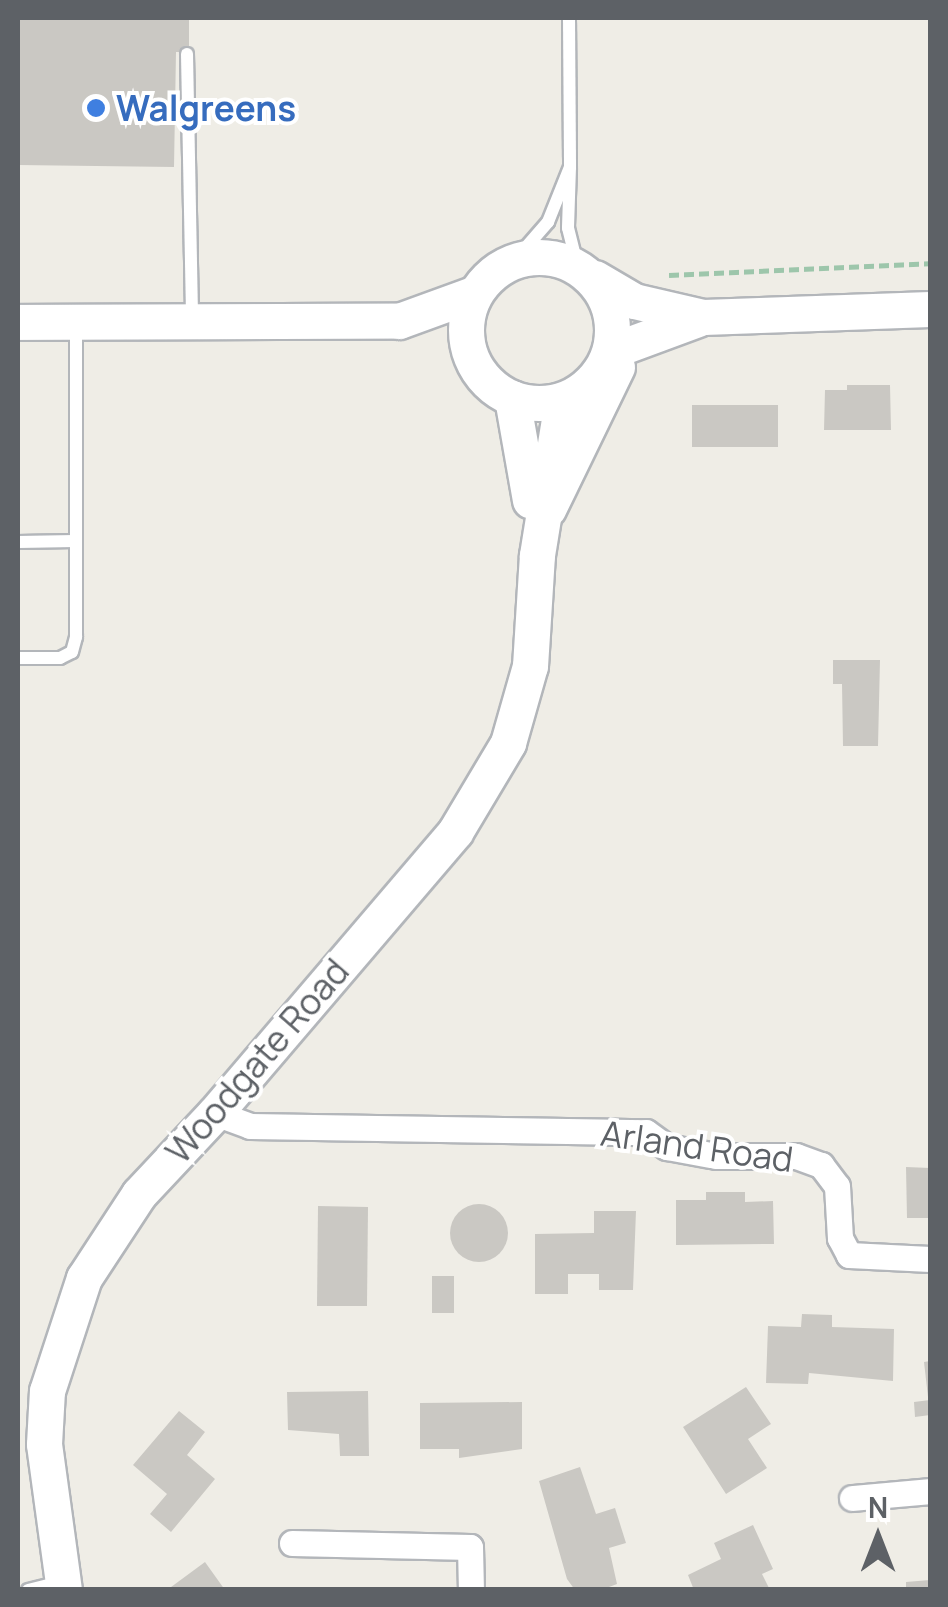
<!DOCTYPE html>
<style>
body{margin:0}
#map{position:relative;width:948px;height:1607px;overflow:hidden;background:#efede6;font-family:Manrope,sans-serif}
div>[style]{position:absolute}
.building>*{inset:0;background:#cac8c3}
.round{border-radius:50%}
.path>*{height:5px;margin-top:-2.5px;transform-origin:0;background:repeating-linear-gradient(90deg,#9dc6ab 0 10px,transparent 0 15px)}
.roads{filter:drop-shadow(2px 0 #b3b6ba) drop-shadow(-2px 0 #b3b6ba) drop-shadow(0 2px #b3b6ba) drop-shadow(0 -2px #b3b6ba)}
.lane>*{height:12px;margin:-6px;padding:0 6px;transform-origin:6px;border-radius:6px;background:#fff}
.street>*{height:25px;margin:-12.5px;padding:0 12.5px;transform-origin:12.5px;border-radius:12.5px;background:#fff}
.secondary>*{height:35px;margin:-17.5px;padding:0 17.5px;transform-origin:17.5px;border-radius:17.5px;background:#fff}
.secondary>.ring{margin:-17.5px;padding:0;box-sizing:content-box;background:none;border:35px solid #fff;border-radius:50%}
.dots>*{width:28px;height:28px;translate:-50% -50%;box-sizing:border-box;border:5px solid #fff;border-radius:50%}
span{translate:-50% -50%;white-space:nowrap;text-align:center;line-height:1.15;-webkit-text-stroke:8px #fff;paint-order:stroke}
.shop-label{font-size:35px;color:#366cbe;font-weight:700}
.left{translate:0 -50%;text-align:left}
.street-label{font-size:35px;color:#5d6166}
.frame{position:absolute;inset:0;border:20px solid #5d6166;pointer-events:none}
.north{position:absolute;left:828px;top:1487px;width:100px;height:100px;-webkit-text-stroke:8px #fff;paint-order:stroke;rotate:0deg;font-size:28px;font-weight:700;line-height:40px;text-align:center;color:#5d6166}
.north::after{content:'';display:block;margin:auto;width:35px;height:45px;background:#5d6166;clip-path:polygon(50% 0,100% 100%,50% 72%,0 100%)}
</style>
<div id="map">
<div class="building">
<i style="clip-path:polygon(18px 18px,189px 18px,189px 52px,176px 52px,174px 167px,18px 165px)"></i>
<i style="clip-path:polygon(847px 385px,890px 385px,891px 430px,824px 430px,825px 390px,847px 390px)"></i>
<i style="clip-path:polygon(692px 405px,778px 405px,778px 447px,692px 447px)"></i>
<i style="clip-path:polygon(833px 660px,880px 660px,878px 746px,843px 746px,842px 684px,833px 684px)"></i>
<i style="clip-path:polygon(906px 1167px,930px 1168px,930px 1218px,907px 1218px)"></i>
<i style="clip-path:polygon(706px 1192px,745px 1192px,745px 1202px,773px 1201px,774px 1244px,676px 1245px,676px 1200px,706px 1200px)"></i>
<i class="round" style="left:450px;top:1204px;width:58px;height:58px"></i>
<i style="clip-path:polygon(318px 1206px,368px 1207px,367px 1306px,317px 1306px)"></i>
<i style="clip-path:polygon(594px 1211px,636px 1211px,633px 1290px,599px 1290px,599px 1274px,568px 1274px,568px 1294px,535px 1294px,535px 1234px,594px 1233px)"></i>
<i style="clip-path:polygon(432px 1276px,454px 1276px,454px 1313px,432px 1313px)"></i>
<i style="clip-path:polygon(802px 1314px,832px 1315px,832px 1327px,894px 1329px,893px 1381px,809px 1373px,808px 1384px,766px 1383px,768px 1326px,801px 1327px)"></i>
<i style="clip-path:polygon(930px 1361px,930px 1397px,928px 1397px,924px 1362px)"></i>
<i style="clip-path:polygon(746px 1387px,771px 1424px,748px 1439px,767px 1468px,726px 1494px,683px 1427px)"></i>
<i style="clip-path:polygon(368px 1391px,369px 1456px,340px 1456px,339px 1434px,288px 1430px,287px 1392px)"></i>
<i style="clip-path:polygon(930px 1400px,930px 1415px,915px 1417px,914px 1402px)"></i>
<i style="clip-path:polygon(522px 1402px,522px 1449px,459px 1458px,459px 1449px,420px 1449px,420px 1403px)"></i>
<i style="clip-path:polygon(179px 1411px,205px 1432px,187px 1455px,215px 1479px,171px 1532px,150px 1514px,167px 1494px,133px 1465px)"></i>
<i style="clip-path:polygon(580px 1467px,596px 1514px,615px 1508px,626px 1543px,609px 1548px,617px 1584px,601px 1590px,575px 1590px,567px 1579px,539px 1481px)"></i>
<i style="clip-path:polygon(753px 1525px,773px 1569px,762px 1574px,770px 1590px,694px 1590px,688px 1575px,721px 1559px,714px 1543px)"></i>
<i style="clip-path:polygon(205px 1562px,225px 1590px,167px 1590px)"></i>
<i style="clip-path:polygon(930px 1580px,930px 1590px,906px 1590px,906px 1582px)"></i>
</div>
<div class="path">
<i style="left:669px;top:275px;width:261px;rotate:-2.6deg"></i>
</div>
<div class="roads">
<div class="lane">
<i style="left:569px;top:18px;width:149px;rotate:89.6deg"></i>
<i style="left:187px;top:54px;width:263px;rotate:88.9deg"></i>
<i style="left:514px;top:261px;width:52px;rotate:-48.9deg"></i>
<i style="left:548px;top:222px;width:59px;rotate:-68.2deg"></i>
<i style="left:570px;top:167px;width:61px;rotate:91.9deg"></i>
<i style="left:568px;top:228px;width:38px;rotate:76deg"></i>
<i style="left:18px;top:542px;width:57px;rotate:-1deg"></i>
<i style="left:18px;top:658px;width:42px"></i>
<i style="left:60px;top:658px;width:13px;rotate:-27deg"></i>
<i style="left:72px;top:652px;width:16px;rotate:-75deg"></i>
<i style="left:76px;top:637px;width:311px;rotate:-90deg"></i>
<i style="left:28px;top:1590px;width:33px;rotate:-14deg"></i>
</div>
<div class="street">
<i style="left:215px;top:1113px;width:37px;rotate:20deg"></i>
<i style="left:250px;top:1126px;width:396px;rotate:0.9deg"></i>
<i style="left:646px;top:1132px;width:26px;rotate:36deg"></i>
<i style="left:667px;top:1147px;width:50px;rotate:10.4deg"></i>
<i style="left:716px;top:1156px;width:80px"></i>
<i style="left:796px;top:1156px;width:27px;rotate:20deg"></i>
<i style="left:821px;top:1165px;width:26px;rotate:53deg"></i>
<i style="left:837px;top:1186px;width:52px;rotate:86.7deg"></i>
<i style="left:840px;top:1238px;width:19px;rotate:62deg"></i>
<i style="left:849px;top:1255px;width:81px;rotate:2.8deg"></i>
<i style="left:852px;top:1498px;width:78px;rotate:-5.1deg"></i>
<i style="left:292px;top:1543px;width:178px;rotate:1.3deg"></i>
<i style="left:470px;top:1547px;width:43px;rotate:88.7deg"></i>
</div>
<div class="secondary">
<i class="ring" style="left:466px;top:257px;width:111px;height:111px"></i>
<i style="left:595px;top:278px;width:45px;rotate:30.5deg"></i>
<i style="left:634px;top:301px;width:71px;rotate:13.1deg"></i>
<i style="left:703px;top:317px;width:227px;rotate:-2deg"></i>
<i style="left:18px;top:322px;width:381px;rotate:-0.2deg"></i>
<i style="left:399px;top:321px;width:79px;rotate:-20deg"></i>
<i style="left:611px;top:351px;width:93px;rotate:-20.2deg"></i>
<i style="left:512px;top:398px;width:104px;rotate:80deg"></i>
<i style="left:548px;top:509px;width:158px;rotate:-64.1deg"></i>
<i style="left:64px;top:1590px;width:147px;rotate:-97.8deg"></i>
<i style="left:44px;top:1444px;width:53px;rotate:-86.8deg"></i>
<i style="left:47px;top:1391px;width:119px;rotate:-71.9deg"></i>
<i style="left:84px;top:1278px;width:100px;rotate:-56.8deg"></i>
<i style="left:139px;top:1194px;width:111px;rotate:-46.8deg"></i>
<i style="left:215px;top:1113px;width:370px;rotate:-49.5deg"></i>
<i style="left:455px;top:832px;width:104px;rotate:-59.2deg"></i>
<i style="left:508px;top:743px;width:80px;rotate:-74.1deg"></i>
<i style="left:530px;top:666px;width:111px;rotate:-86.4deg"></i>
<i style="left:537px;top:555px;width:157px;rotate:-80.8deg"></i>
</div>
</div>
<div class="dots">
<i style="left:96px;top:108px;background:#3f7fe0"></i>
</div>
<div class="shop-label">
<span class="left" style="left:116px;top:108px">Walgreens</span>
</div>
<div class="street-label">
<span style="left:257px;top:1061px;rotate:-49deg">Woodgate Road</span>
<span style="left:697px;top:1146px;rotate:8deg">Arland Road</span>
</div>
<div class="frame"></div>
<div class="north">N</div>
</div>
